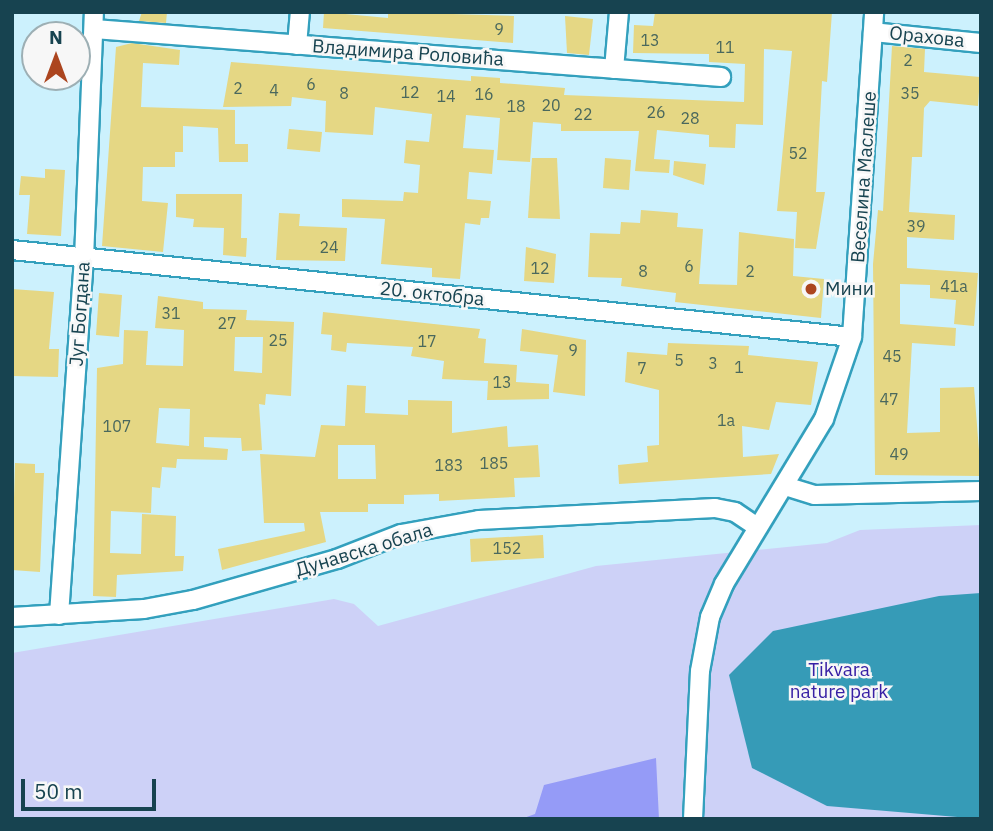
<!DOCTYPE html>
<meta charset="utf-8">
<style>
body{margin:0}
#map{position:relative;width:993px;height:831px;overflow:hidden;background:#ccf1fd;font-family:"IBM Plex Sans",sans-serif}
div>[style]{position:absolute}
.green>*{inset:0;background:#cdd1f7}
.forest>*{inset:0;background:#959bf7}
.water>*{inset:0;background:#369bb7}
.building>*{inset:0;background:#e5d784}
.roads{filter:drop-shadow(2px 0 #33a0bd) drop-shadow(-2px 0 #33a0bd) drop-shadow(0 2px #33a0bd) drop-shadow(0 -2px #33a0bd)}
.minor>*{height:18px;margin:-9px;padding:0 9px;transform-origin:9px;border-radius:9px;background:#fff}
.dots>*{width:19px;height:19px;translate:-50% -50%;box-sizing:border-box;border:4px solid #f7f7f7;border-radius:50%}
span{translate:-50% -50%;white-space:nowrap;text-align:center;line-height:1.15;-webkit-text-stroke:5px #f7f7f7;paint-order:stroke}
.number-label{font-size:16px;color:#4a685d}
.number-label span{-webkit-text-stroke-width:0}
.street-label{font-size:19px;color:#174350}
.poi-label{font-size:19px;color:#174350}
.left{translate:0 -50%;text-align:left}
.park-label{font-size:19px;color:#3720a5}
.frame{position:absolute;inset:0;border:14px solid #174350;pointer-events:none}
.north{position:absolute;left:21px;top:21px;width:70px;height:70px;box-sizing:border-box;background:#f7f7f7;border:2px solid #9dafb4;border-radius:50%;rotate:0deg;font-size:19px;font-weight:700;line-height:28px;text-align:center;color:#174350}
.north::after{content:'';display:block;margin:auto;width:24px;height:32px;background:#ac451f;clip-path:polygon(50% 0,100% 100%,50% 72%,0 100%)}
.scale{position:absolute;left:21px;top:779px;width:135px;height:32px;box-sizing:border-box;border:4px solid #174350;border-top:0;padding-left:9px;font-size:21px;line-height:24px;white-space:nowrap;color:#174350;-webkit-text-stroke:5px #f7f7f7;paint-order:stroke}
</style>
<div id="map">
<div class="green">
<i style="clip-path:polygon(981px 525px,981px 819px,12px 819px,12px 653px,334px 599px,354px 604px,378px 626px,596px 566px,827px 543px,860px 530px)"></i>
</div>
<div class="forest">
<i style="clip-path:polygon(656px 758px,659px 819px,521px 819px,535px 814px,544px 785px)"></i>
</div>
<div class="water">
<i style="clip-path:polygon(981px 593px,981px 819px,827px 806px,752px 768px,729px 675px,773px 631px,939px 596px)"></i>
</div>
<div class="building">
<i style="clip-path:polygon(142px 12px,167px 12px,166px 23px,139px 21px)"></i>
<i style="clip-path:polygon(324px 12px,388px 18px,388px 12px,514px 16px,513px 43px,323px 28px)"></i>
<i style="clip-path:polygon(655px 12px,832px 12px,827px 82px,822px 81px,816px 192px,825px 192px,816px 249px,795px 248px,797px 212px,777px 211px,792px 51px,764px 49px,763px 125px,736px 124px,735px 148px,709px 147px,709px 135px,657px 130px,654px 159px,670px 160px,669px 173px,635px 171px,639px 131px,561px 131px,561px 124px,533px 122px,530px 162px,497px 160px,500px 118px,466px 115px,463px 148px,494px 150px,492px 174px,469px 172px,467px 199px,491px 201px,489px 218px,481px 218px,480px 225px,465px 223px,460px 279px,432px 277px,432px 268px,381px 264px,385px 219px,342px 217px,342px 199px,403px 201px,404px 192px,418px 193px,420px 165px,404px 163px,406px 140px,429px 142px,432px 114px,375px 107px,373px 135px,325px 132px,326px 101px,292px 97px,291px 106px,223px 107px,231px 62px,471px 81px,471px 76px,500px 78px,500px 83px,565px 88px,564px 95px,744px 102px,745px 64px,709px 62px,709px 54px,633px 53px,634px 25px,653px 26px)"></i>
<i style="clip-path:polygon(565px 16px,593px 19px,589px 55px,567px 53px)"></i>
<i style="clip-path:polygon(132px 43px,180px 50px,179px 65px,143px 63px,141px 107px,235px 110px,235px 144px,248px 144px,248px 162px,219px 162px,218px 128px,183px 126px,183px 152px,175px 152px,175px 167px,143px 167px,142px 201px,168px 203px,163px 252px,102px 246px,116px 47px)"></i>
<i style="clip-path:polygon(892px 46px,925px 49px,924px 72px,980px 77px,978px 106px,930px 101px,924px 108px,922px 157px,912px 157px,909px 212px,955px 215px,954px 240px,907px 237px,907px 268px,978px 273px,974px 326px,954px 324px,956px 300px,930px 298px,930px 285px,900px 284px,900px 324px,956px 328px,955px 346px,912px 343px,907px 433px,940px 432px,940px 388px,974px 387px,981px 476px,875px 475px,873px 264px,878px 210px,883px 211px)"></i>
<i style="clip-path:polygon(289px 129px,322px 132px,320px 152px,287px 149px)"></i>
<i style="clip-path:polygon(532px 158px,557px 158px,560px 219px,528px 218px)"></i>
<i style="clip-path:polygon(605px 158px,631px 160px,629px 190px,603px 188px)"></i>
<i style="clip-path:polygon(674px 161px,706px 164px,704px 185px,673px 175px)"></i>
<i style="clip-path:polygon(45px 169px,65px 170px,61px 236px,27px 234px,30px 195px,19px 195px,21px 176px,45px 178px)"></i>
<i style="clip-path:polygon(176px 194px,242px 194px,241px 238px,247px 238px,246px 257px,223px 255px,224px 228px,193px 227px,194px 219px,176px 217px)"></i>
<i style="clip-path:polygon(641px 210px,678px 213px,677px 227px,703px 229px,699px 284px,737px 285px,739px 232px,794px 239px,793px 276px,824px 279px,821px 318px,675px 302px,676px 293px,621px 286px,622px 278px,588px 277px,590px 233px,620px 234px,621px 222px,640px 223px)"></i>
<i style="clip-path:polygon(279px 213px,300px 214px,299px 226px,347px 228px,345px 261px,276px 260px)"></i>
<i style="clip-path:polygon(526px 247px,556px 254px,554px 283px,524px 281px)"></i>
<i style="clip-path:polygon(12px 289px,54px 292px,49px 349px,59px 349px,58px 377px,12px 376px)"></i>
<i style="clip-path:polygon(99px 293px,122px 295px,119px 337px,96px 335px)"></i>
<i style="clip-path:polygon(evenodd,158px 296px,203px 302px,203px 309px,247px 310px,246px 320px,294px 322px,291px 396px,266px 394px,265px 405px,259px 404px,262px 450px,242px 451px,241px 438px,204px 437px,204px 447px,228px 449px,227px 460px,177px 459px,176px 468px,162px 467px,160px 488px,152px 487px,151px 513px,111px 511px,110px 553px,141px 554px,142px 514px,176px 516px,175px 556px,184px 556px,183px 571px,117px 575px,116px 597px,93px 596px,97px 368px,123px 364px,124px 330px,148px 331px,146px 365px,183px 366px,184px 330px,155px 328px,158px 296px,235px 337px,263px 337px,262px 373px,234px 371px,235px 337px,158px 296px,159px 408px,190px 409px,189px 446px,156px 443px,159px 408px)"></i>
<i style="clip-path:polygon(323px 312px,480px 329px,478px 338px,486px 339px,484px 363px,517px 365px,516px 382px,549px 384px,549px 399px,487px 400px,488px 381px,442px 379px,444px 361px,411px 356px,413px 347px,347px 343px,346px 352px,331px 350px,332px 335px,321px 334px)"></i>
<i style="clip-path:polygon(522px 329px,586px 340px,585px 396px,553px 392px,558px 355px,520px 351px)"></i>
<i style="clip-path:polygon(668px 343px,749px 346px,748px 355px,818px 362px,811px 405px,776px 402px,769px 430px,742px 426px,743px 457px,779px 454px,771px 474px,619px 484px,618px 465px,648px 462px,647px 446px,659px 445px,659px 390px,625px 382px,627px 352px,667px 355px)"></i>
<i style="clip-path:polygon(evenodd,347px 385px,366px 386px,365px 413px,408px 415px,408px 400px,452px 401px,452px 433px,507px 426px,508px 447px,538px 445px,540px 477px,514px 478px,515px 497px,439px 501px,439px 494px,404px 495px,404px 504px,368px 504px,368px 512px,320px 512px,326px 542px,222px 570px,218px 549px,305px 531px,304px 523px,264px 523px,260px 454px,315px 457px,321px 425px,345px 426px,347px 385px,338px 445px,375px 445px,376px 479px,338px 479px,338px 445px)"></i>
<i style="clip-path:polygon(15px 463px,35px 464px,35px 473px,44px 473px,40px 572px,12px 570px)"></i>
<i style="clip-path:polygon(543px 535px,544px 558px,471px 562px,470px 539px)"></i>
</div>
<div class="roads">
<div class="minor">
<i style="left:94px;top:29px;width:629px;rotate:4.38deg"></i>
<i style="left:873px;top:32px;width:109px;rotate:5.8deg"></i>
<i style="left:297px;top:45px;width:33px;rotate:-85deg"></i>
<i style="left:614px;top:69px;width:57px;rotate:-85deg"></i>
<i style="left:12px;top:250px;width:844px;rotate:5.91deg"></i>
<i style="left:785px;top:486px;width:31px;rotate:17deg"></i>
<i style="left:815px;top:495px;width:166px;rotate:-1.4deg"></i>
<i style="left:59px;top:615px;width:357px;rotate:-86deg"></i>
<i style="left:84px;top:259px;width:247px;rotate:-87.7deg"></i>
<i style="left:12px;top:617px;width:132px;rotate:-3.5deg"></i>
<i style="left:144px;top:609px;width:50px;rotate:-10.4deg"></i>
<i style="left:193px;top:600px;width:150px;rotate:-15.9deg"></i>
<i style="left:337px;top:559px;width:69px;rotate:-21.3deg"></i>
<i style="left:401px;top:534px;width:79px;rotate:-10.2deg"></i>
<i style="left:479px;top:520px;width:236px;rotate:-2.9deg"></i>
<i style="left:715px;top:508px;width:20px;rotate:11deg"></i>
<i style="left:735px;top:512px;width:27px;rotate:34deg"></i>
<i style="left:693px;top:819px;width:148px;rotate:-87.3deg"></i>
<i style="left:700px;top:671px;width:55px;rotate:-79.5deg"></i>
<i style="left:710px;top:617px;width:36px;rotate:-67deg"></i>
<i style="left:724px;top:584px;width:193px;rotate:-58.8deg"></i>
<i style="left:824px;top:419px;width:87px;rotate:-71.1deg"></i>
<i style="left:852px;top:337px;width:326px;rotate:-86.1deg"></i>
</div>
</div>
<div class="dots">
<i style="left:811px;top:289px;background:#ac451f"></i>
</div>
<div class="number-label">
<span style="left:499px;top:29px">9</span>
<span style="left:650px;top:40px">13</span>
<span style="left:725px;top:47px">11</span>
<span style="left:908px;top:60px">2</span>
<span style="left:311px;top:84px">6</span>
<span style="left:238px;top:88px">2</span>
<span style="left:274px;top:90px">4</span>
<span style="left:410px;top:92px">12</span>
<span style="left:344px;top:93px">8</span>
<span style="left:910px;top:93px">35</span>
<span style="left:484px;top:94px">16</span>
<span style="left:446px;top:96px">14</span>
<span style="left:551px;top:105px">20</span>
<span style="left:516px;top:106px">18</span>
<span style="left:656px;top:112px">26</span>
<span style="left:583px;top:114px">22</span>
<span style="left:690px;top:118px">28</span>
<span style="left:798px;top:153px">52</span>
<span style="left:916px;top:226px">39</span>
<span style="left:329px;top:247px">24</span>
<span style="left:689px;top:266px">6</span>
<span style="left:540px;top:268px">12</span>
<span style="left:643px;top:271px">8</span>
<span style="left:750px;top:271px">2</span>
<span style="left:954px;top:286px">41a</span>
<span style="left:171px;top:313px">31</span>
<span style="left:227px;top:323px">27</span>
<span style="left:278px;top:340px">25</span>
<span style="left:427px;top:341px">17</span>
<span style="left:573px;top:350px">9</span>
<span style="left:892px;top:356px">45</span>
<span style="left:679px;top:360px">5</span>
<span style="left:713px;top:363px">3</span>
<span style="left:739px;top:367px">1</span>
<span style="left:642px;top:368px">7</span>
<span style="left:502px;top:382px">13</span>
<span style="left:889px;top:399px">47</span>
<span style="left:726px;top:420px">1a</span>
<span style="left:117px;top:426px">107</span>
<span style="left:899px;top:454px">49</span>
<span style="left:494px;top:463px">185</span>
<span style="left:449px;top:465px">183</span>
<span style="left:507px;top:548px">152</span>
</div>
<div class="street-label">
<span style="left:927px;top:37px;rotate:6deg">Орахова</span>
<span style="left:408px;top:53px;rotate:4deg">Владимира Роловића</span>
<span style="left:864px;top:177px;rotate:-86deg">Веселина Маслеше</span>
<span style="left:432px;top:294px;rotate:6deg">20. октобра</span>
<span style="left:80px;top:314px;rotate:-86deg">Југ Богдана</span>
<span style="left:364px;top:550px;rotate:-17deg">Дунавска обала</span>
</div>
<div class="poi-label">
<span class="left" style="left:825px;top:289px">Мини</span>
</div>
<div class="park-label">
<span style="left:839px;top:681px">Tikvara<br>nature park</span>
</div>
<div class="frame"></div>
<div class="north">N</div>
<div class="scale">50 m</div>
</div>
